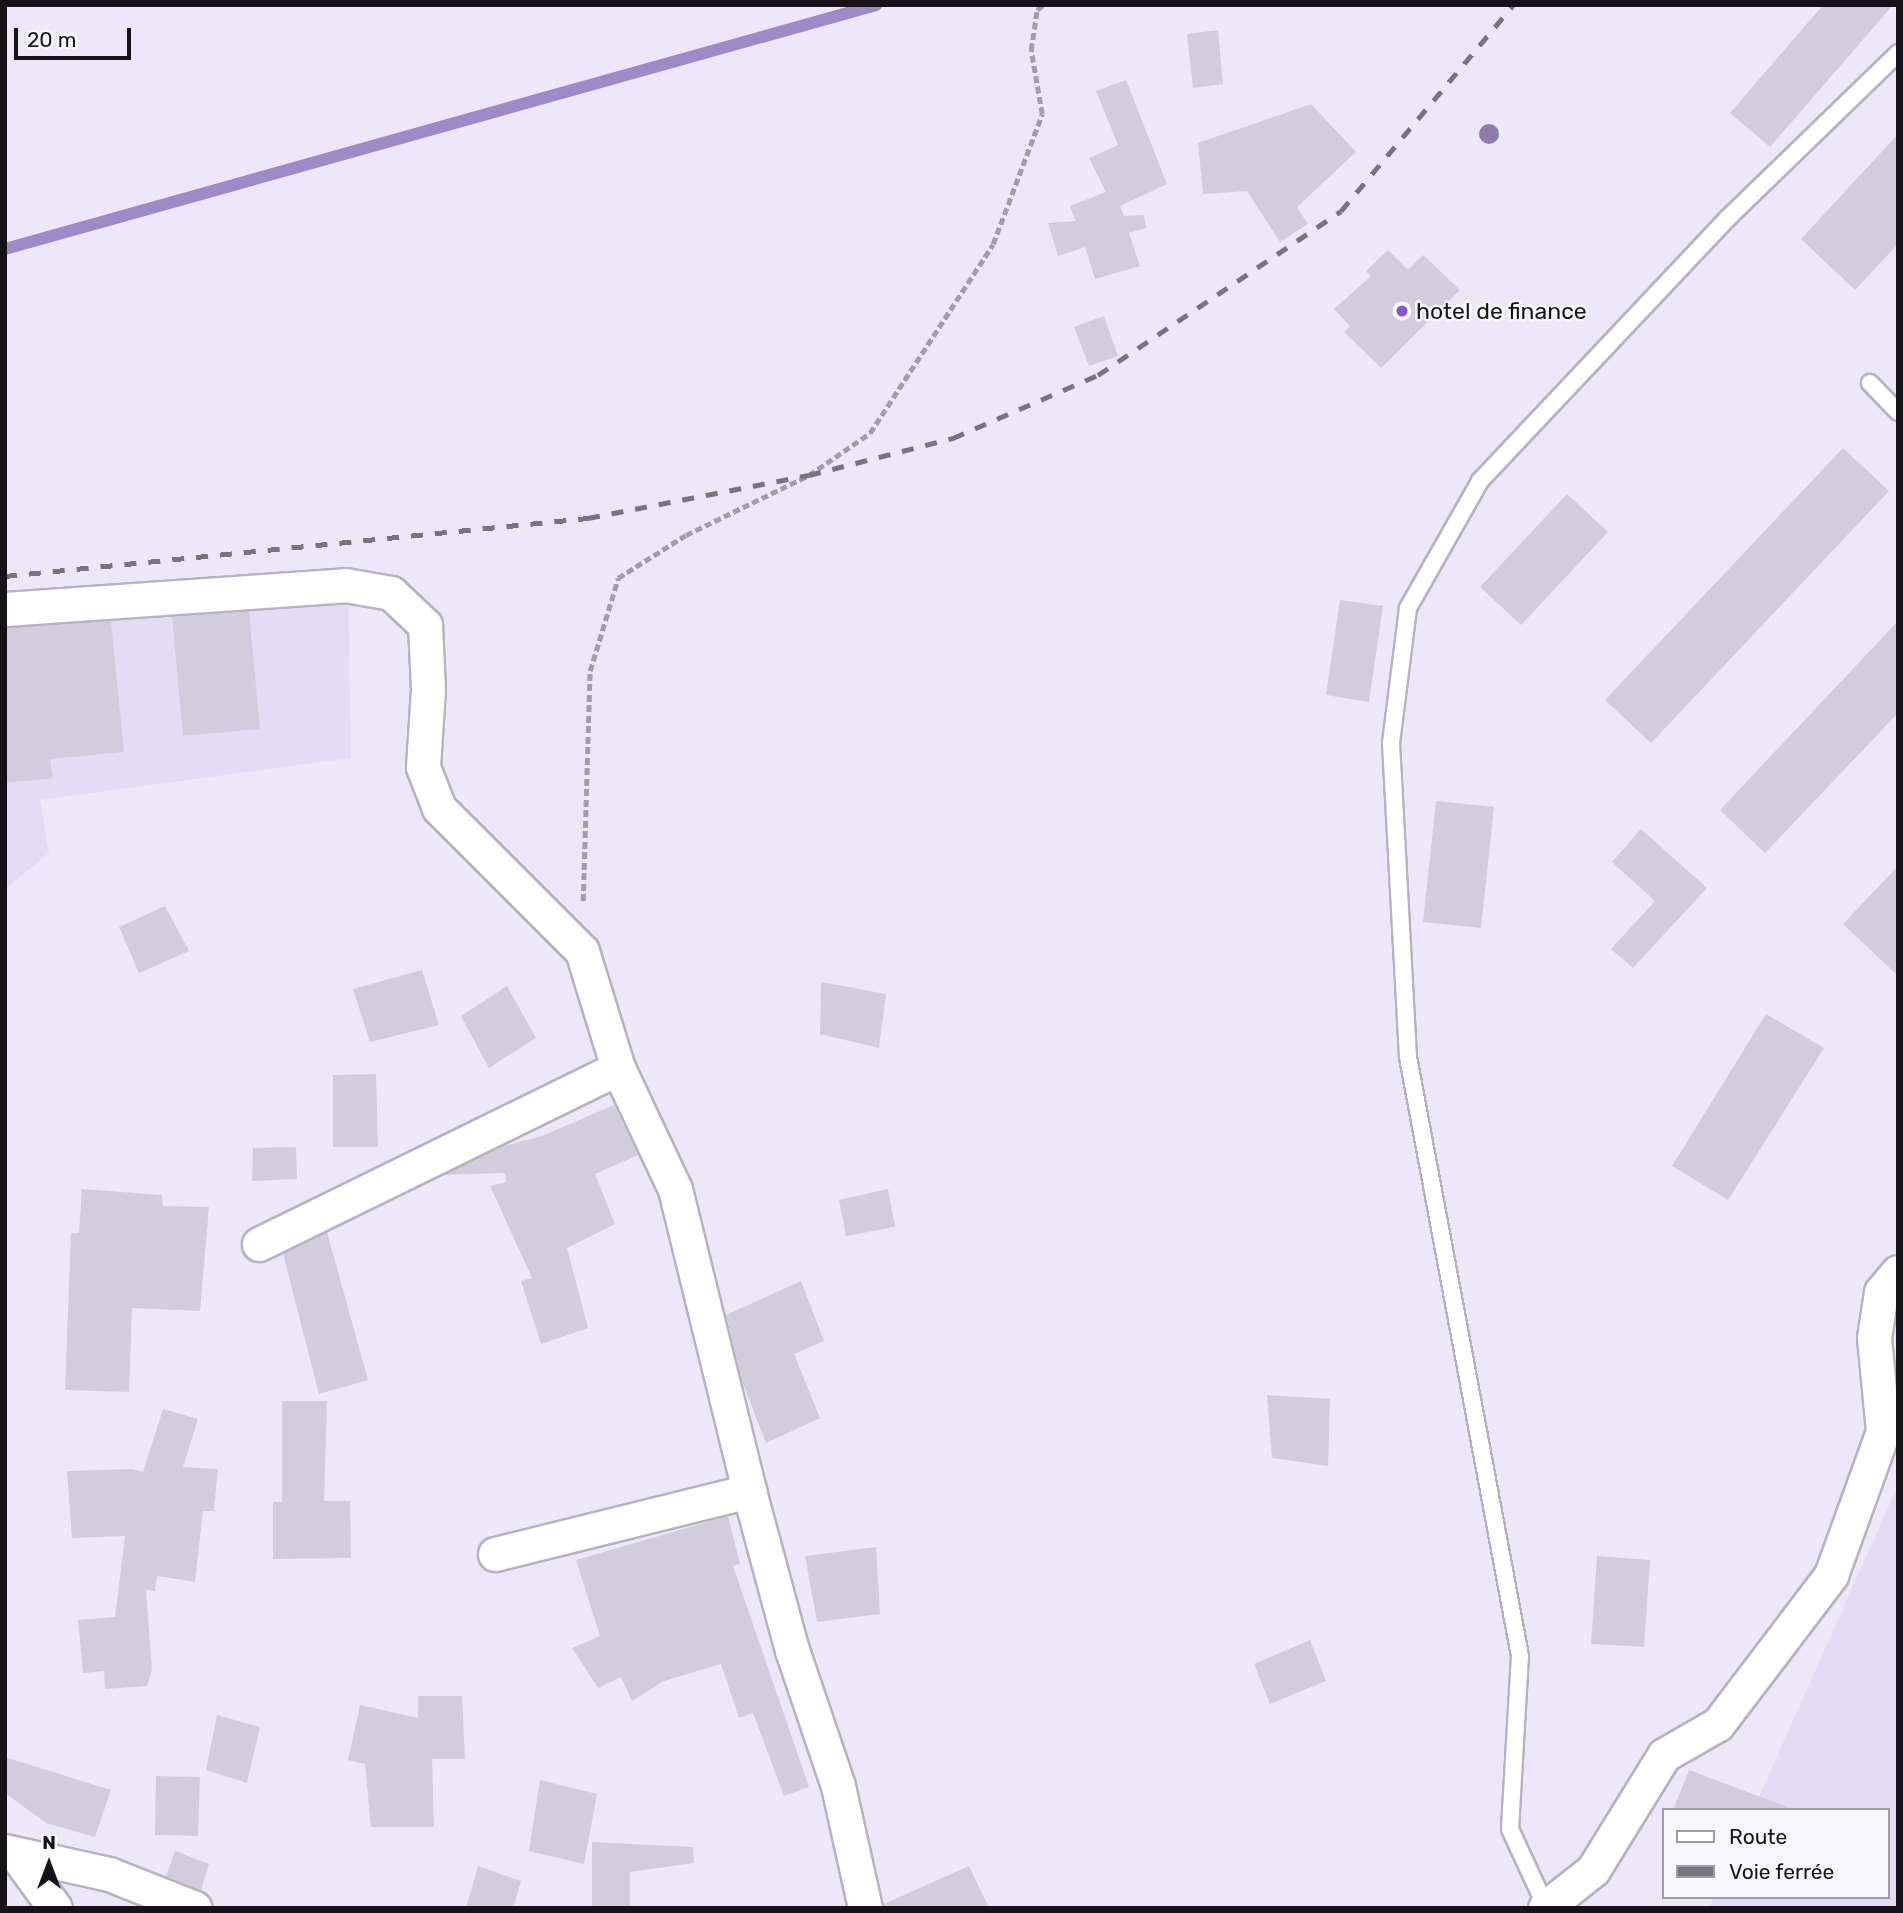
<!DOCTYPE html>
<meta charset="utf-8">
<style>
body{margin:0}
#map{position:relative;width:1903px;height:1913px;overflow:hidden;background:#ede8f9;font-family:Rubik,sans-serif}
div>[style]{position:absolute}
.built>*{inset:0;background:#e3dcf4}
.stream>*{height:12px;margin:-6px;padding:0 6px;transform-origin:6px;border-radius:6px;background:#9e8ac7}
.building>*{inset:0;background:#d2cddd}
.path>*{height:4.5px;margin-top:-2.25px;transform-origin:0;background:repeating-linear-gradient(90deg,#a19daa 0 7px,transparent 0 10.5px)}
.roads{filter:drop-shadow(2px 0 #b7b2c2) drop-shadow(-2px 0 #b7b2c2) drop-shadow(0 2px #b7b2c2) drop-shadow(0 -2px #b7b2c2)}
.service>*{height:16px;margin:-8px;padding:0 8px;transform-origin:8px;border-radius:8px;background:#fff}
.minor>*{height:33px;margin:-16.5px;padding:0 16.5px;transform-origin:16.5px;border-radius:16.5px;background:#fff}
.rail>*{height:5px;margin-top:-2.5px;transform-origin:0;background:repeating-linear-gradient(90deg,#78747f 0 12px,transparent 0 24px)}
.trees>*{width:20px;height:20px;margin:-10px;border-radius:50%;background:#8f7cab}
.dots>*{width:19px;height:19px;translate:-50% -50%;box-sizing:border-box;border:4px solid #f9f7fe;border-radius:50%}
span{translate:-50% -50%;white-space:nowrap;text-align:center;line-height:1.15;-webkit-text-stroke:5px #f9f7fe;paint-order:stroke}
.poi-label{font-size:23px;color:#151318}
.left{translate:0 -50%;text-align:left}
.frame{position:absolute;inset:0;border:7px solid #151318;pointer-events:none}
.legend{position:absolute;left:1662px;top:1808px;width:228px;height:91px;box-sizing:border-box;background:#f9f7fe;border:2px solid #9e9ca2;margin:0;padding:9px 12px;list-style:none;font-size:21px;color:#151318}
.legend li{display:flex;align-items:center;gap:14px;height:35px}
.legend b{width:35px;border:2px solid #9e9ca2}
.north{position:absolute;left:14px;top:1829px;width:70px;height:70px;-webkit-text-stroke:5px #f9f7fe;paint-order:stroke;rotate:0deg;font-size:19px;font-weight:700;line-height:28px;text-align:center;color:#151318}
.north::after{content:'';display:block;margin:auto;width:24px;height:32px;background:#151318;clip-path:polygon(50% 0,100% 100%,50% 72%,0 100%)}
.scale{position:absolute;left:14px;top:28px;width:117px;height:32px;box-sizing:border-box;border:4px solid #151318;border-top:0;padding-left:9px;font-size:21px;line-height:24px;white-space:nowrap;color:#151318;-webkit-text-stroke:5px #f9f7fe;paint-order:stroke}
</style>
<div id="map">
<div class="built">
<i style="clip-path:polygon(348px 582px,351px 758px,40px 800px,49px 853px,5px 889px,5px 614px)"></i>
<i style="clip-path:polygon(1898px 1485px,1898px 1908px,1709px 1908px,1714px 1897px,1887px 1897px,1887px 1810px,1753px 1810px)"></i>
</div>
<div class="stream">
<i style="left:5px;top:249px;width:905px;rotate:-15.65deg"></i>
</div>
<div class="building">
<i style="clip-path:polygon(1823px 5px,1893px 5px,1770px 147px,1730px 113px)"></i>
<i style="clip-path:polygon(1218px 30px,1223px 84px,1193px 88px,1187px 34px)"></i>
<i style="clip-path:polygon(1126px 80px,1167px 184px,1120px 206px,1124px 216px,1144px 215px,1146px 228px,1129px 233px,1140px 266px,1095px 279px,1085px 247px,1058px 256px,1048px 223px,1076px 221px,1070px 206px,1106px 192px,1089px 158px,1118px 145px,1096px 91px)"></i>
<i style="clip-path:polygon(1311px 104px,1356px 152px,1297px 207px,1308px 224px,1280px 242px,1247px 191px,1203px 194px,1198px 143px)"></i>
<i style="clip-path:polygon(1898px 134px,1898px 244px,1855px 290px,1801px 239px)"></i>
<i style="clip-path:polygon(1388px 250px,1408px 270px,1423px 255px,1460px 290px,1381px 368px,1344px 332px,1350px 326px,1334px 309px,1371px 276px,1366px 271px)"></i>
<i style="clip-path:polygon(1104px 316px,1118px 356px,1089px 366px,1074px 327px)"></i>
<i style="clip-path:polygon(1843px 448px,1889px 491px,1651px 743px,1605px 700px)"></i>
<i style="clip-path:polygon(1567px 494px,1608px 532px,1521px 625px,1480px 587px)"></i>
<i style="clip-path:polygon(1340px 600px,1383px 606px,1369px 702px,1326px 695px)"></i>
<i style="clip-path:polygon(249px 611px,260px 729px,183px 736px,172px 617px)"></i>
<i style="clip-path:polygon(111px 621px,124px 752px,50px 759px,53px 778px,5px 783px,5px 628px)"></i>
<i style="clip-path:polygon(1898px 621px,1898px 713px,1765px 853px,1720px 810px)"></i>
<i style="clip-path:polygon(1436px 801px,1494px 807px,1481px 928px,1423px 922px)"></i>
<i style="clip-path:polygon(1641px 829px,1707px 888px,1633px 968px,1611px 949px,1655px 901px,1612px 862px)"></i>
<i style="clip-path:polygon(1898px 866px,1898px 976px,1843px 924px)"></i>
<i style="clip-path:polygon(165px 906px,189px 951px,139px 973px,119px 927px)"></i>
<i style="clip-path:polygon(422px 970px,439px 1025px,370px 1042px,353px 989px)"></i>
<i style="clip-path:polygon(821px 982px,886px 994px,879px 1048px,820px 1034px)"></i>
<i style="clip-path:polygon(507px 986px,536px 1038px,489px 1068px,461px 1016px)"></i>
<i style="clip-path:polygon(1766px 1014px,1824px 1048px,1728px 1200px,1672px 1166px)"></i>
<i style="clip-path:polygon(376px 1074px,378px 1147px,333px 1147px,333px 1075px)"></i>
<i style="clip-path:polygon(614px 1105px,638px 1155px,595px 1174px,615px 1224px,567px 1248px,588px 1328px,541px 1344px,521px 1281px,532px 1278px,490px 1186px,506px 1182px,505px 1173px,443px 1175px,504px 1146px,542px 1136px)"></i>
<i style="clip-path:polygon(296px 1147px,297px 1179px,252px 1181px,253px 1148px)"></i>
<i style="clip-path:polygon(82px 1189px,162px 1195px,163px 1206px,209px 1207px,200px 1311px,132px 1308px,129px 1392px,65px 1390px,71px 1233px,79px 1233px)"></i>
<i style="clip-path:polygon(888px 1189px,895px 1227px,846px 1236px,839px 1200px)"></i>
<i style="clip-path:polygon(327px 1232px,368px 1380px,319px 1394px,283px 1254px)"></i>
<i style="clip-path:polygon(801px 1281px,824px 1341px,794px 1354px,820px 1418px,766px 1443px,743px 1384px,726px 1315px)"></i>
<i style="clip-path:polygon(1267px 1395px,1330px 1399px,1328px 1466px,1272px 1458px)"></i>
<i style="clip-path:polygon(282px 1401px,327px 1401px,324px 1501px,350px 1501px,351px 1558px,273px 1559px,273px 1502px,282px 1502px)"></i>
<i style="clip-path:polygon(163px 1409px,198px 1419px,183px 1467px,218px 1469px,214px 1511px,203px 1511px,195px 1582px,157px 1576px,155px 1591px,146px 1590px,152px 1670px,147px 1686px,105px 1689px,104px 1671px,83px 1673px,78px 1620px,115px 1617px,125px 1536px,72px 1538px,67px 1471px,132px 1469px,143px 1472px)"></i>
<i style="clip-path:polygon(728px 1516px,740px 1564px,733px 1566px,809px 1787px,784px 1796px,753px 1713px,739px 1718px,721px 1664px,664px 1681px,632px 1701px,621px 1677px,598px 1688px,572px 1648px,600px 1636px,576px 1560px)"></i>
<i style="clip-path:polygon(876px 1547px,880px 1614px,817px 1622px,805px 1556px)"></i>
<i style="clip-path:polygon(1597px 1556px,1650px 1560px,1644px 1647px,1591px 1644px)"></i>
<i style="clip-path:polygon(1310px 1640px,1326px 1681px,1270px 1704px,1254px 1664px)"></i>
<i style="clip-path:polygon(418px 1696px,462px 1696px,465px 1759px,432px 1759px,434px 1827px,371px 1827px,365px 1764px,348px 1760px,360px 1705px,418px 1718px)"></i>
<i style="clip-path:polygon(217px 1715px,260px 1727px,247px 1783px,206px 1770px)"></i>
<i style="clip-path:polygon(5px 1757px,111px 1790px,95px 1837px,46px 1823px,5px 1793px)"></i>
<i style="clip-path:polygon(1689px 1770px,1787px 1807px,1786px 1810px,1673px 1810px)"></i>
<i style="clip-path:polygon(156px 1776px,200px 1777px,198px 1836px,155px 1835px)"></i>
<i style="clip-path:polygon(540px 1780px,597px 1794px,584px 1864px,529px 1851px)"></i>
<i style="clip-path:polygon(592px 1842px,693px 1847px,694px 1863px,630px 1872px,630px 1908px,592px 1908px)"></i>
<i style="clip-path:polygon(175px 1851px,209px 1864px,201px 1890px,166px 1876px)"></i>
<i style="clip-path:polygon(478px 1866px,521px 1881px,513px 1908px,466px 1908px)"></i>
<i style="clip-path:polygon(969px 1866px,989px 1908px,884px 1908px,884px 1904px)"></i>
</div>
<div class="path">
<i style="left:583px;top:901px;width:230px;rotate:-88.3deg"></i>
<i style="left:590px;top:671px;width:97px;rotate:-73.2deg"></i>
<i style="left:618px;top:578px;width:80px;rotate:-32.3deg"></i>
<i style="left:686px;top:535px;width:137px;rotate:-26deg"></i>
<i style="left:809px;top:475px;width:74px;rotate:-34.5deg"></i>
<i style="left:870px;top:433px;width:225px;rotate:-56.9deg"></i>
<i style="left:993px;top:244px;width:139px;rotate:-69.3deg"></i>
<i style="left:1042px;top:114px;width:65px;rotate:-99.8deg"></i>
<i style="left:1031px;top:50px;width:40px;rotate:-81.5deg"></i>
<i style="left:1037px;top:10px;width:8px;rotate:-40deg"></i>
</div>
<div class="roads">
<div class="service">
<i style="left:1870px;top:383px;width:40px;rotate:46deg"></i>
<i style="left:1546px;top:1907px;width:86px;rotate:-114.8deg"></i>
<i style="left:1510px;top:1829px;width:173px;rotate:-86.7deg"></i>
<i style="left:1520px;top:1656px;width:609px;rotate:-100.59deg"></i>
<i style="left:1408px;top:1057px;width:314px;rotate:-93.1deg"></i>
<i style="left:1391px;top:743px;width:136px;rotate:-82.8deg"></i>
<i style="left:1408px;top:608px;width:146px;rotate:-60.4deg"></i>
<i style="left:1480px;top:481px;width:361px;rotate:-46.7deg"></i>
<i style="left:1728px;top:218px;width:237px;rotate:-44.1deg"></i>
</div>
<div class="minor">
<i style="left:5px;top:609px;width:341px;rotate:-4deg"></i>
<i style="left:345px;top:585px;width:47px;rotate:9.9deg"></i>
<i style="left:391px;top:593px;width:47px;rotate:43.3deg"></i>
<i style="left:425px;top:625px;width:64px;rotate:87.3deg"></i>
<i style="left:428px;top:689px;width:78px;rotate:93.7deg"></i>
<i style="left:423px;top:767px;width:44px;rotate:68.7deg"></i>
<i style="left:439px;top:808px;width:202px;rotate:45deg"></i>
<i style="left:582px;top:951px;width:122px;rotate:72.9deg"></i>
<i style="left:618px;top:1068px;width:134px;rotate:64.8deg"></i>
<i style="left:675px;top:1189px;width:311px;rotate:76.2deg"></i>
<i style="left:749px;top:1491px;width:165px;rotate:74.9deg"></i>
<i style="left:792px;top:1650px;width:144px;rotate:71.3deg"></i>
<i style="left:838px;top:1786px;width:125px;rotate:77.5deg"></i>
<i style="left:259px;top:1244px;width:400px;rotate:-26.1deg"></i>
<i style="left:495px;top:1554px;width:262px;rotate:-13.9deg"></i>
<i style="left:5px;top:1851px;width:107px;rotate:12.5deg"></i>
<i style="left:109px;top:1874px;width:92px;rotate:21.6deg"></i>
<i style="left:17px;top:1856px;width:64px;rotate:53.8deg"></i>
<i style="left:1545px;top:1908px;width:61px;rotate:-38.4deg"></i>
<i style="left:1593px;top:1870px;width:135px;rotate:-58.3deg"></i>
<i style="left:1664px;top:1755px;width:62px;rotate:-29.9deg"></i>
<i style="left:1718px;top:1724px;width:187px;rotate:-52.8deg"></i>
<i style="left:1831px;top:1575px;width:153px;rotate:-70.1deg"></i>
<i style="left:1883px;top:1431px;width:93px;rotate:-95.5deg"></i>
<i style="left:1874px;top:1338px;width:47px;rotate:-81.3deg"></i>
<i style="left:1881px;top:1292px;width:26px;rotate:-50deg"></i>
</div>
</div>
<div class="rail">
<i style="left:5px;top:576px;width:586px;rotate:-5.68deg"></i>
<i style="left:588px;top:518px;width:225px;rotate:-11deg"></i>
<i style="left:809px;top:475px;width:149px;rotate:-14.4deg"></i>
<i style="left:953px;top:438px;width:158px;rotate:-23.5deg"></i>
<i style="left:1098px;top:375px;width:293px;rotate:-34deg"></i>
<i style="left:1341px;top:211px;width:268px;rotate:-50.1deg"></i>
</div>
<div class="trees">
<i style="left:1489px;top:134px"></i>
</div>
<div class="dots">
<i style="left:1402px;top:311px;background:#8756ce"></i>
</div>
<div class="poi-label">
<span class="left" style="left:1416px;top:311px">hotel de finance</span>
</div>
<div class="frame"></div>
<ul class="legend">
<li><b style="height:9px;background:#fff"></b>Route</li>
<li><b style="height:9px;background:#78747f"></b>Voie ferrée</li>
</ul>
<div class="north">N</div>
<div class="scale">20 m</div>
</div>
